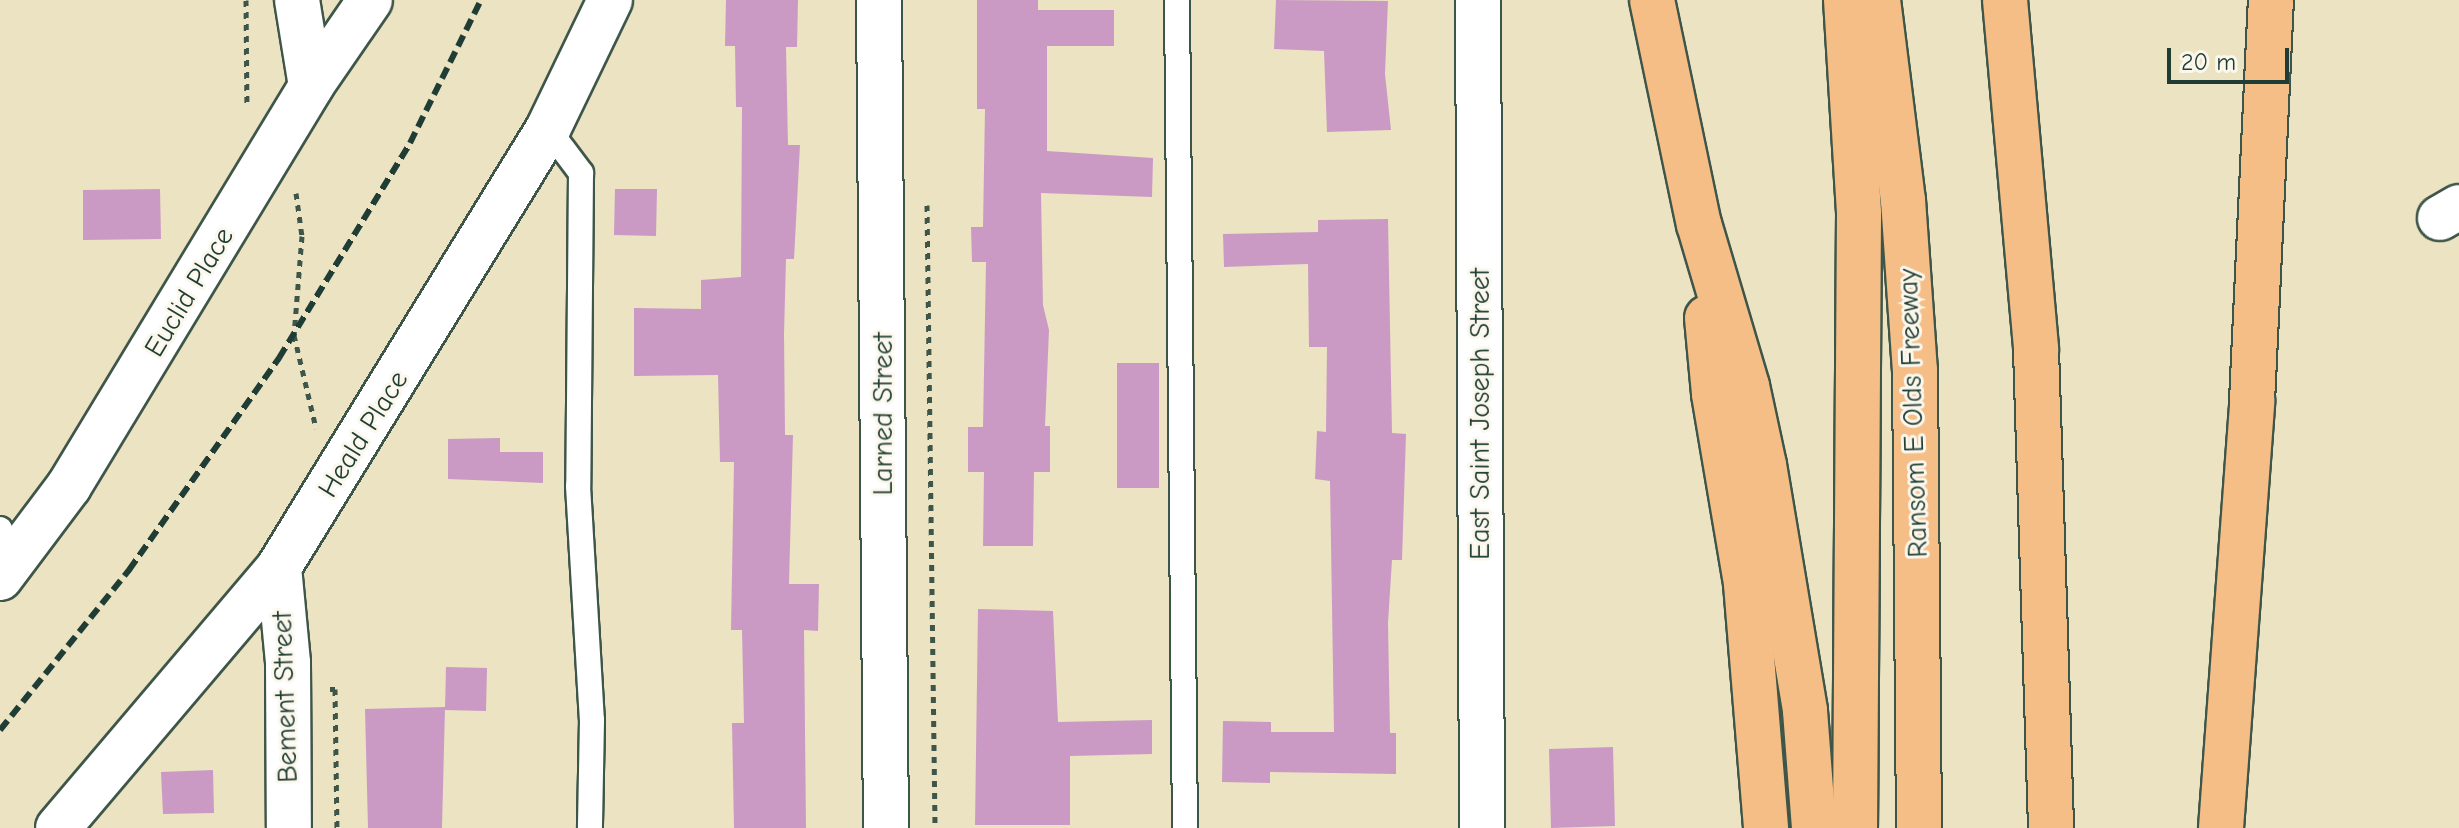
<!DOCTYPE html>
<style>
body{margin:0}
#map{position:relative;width:2459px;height:828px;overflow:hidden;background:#ebe3c2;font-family:"Comic Neue",sans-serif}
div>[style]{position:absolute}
.building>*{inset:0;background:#ca9ac5}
.path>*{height:5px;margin-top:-2.5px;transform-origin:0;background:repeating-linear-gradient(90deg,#3e5649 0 6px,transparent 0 12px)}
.roads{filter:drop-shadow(2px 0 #3e5649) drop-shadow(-2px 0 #3e5649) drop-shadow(0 2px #3e5649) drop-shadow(0 -2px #3e5649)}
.service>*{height:24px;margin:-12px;padding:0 12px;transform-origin:12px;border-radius:12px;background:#fff}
.minor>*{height:44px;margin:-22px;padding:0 22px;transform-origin:22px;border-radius:22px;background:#fff}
.tertiary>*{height:44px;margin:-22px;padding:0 22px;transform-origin:22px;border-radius:22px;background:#fff}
.motorway>*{height:44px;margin:-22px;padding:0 22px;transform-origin:22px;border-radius:22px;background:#f6be87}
.rail>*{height:6px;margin-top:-3px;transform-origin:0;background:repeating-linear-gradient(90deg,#1f3d34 0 12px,transparent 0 18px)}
span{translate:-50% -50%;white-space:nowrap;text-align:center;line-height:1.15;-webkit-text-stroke:6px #fbf7ec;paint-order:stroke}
.street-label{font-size:28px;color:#1f3d34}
.scale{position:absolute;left:2167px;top:48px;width:122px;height:36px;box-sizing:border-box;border:4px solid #1f3d34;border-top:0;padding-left:10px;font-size:24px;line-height:28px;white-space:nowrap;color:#1f3d34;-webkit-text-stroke:6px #fbf7ec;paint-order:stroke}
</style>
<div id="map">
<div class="building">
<i style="clip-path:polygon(726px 0,798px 0,797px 47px,786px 47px,788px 145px,800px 145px,794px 259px,786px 259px,784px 334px,785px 435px,793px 435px,789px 584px,819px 584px,818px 631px,804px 630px,806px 828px,734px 828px,732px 723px,744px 723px,742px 630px,731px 630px,734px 462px,720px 462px,718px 375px,634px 376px,634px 308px,701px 309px,701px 280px,741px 277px,742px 107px,736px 107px,735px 46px,725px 46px)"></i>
<i style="clip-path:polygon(977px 0,1038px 0,1038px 10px,1114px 10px,1114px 46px,1047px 46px,1047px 151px,1153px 158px,1152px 197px,1041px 193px,1043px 305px,1049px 330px,1045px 426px,1050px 426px,1050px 472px,1034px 472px,1033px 546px,983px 546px,984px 472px,968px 472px,968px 427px,983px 427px,986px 262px,972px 262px,971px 227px,983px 227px,985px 109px,977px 109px)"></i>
<i style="clip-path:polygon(1276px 0,1388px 1px,1385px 74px,1391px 130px,1327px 132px,1324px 51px,1274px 49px)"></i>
<i style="clip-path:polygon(160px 189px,161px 239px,83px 240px,83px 190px)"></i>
<i style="clip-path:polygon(615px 189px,657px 189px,656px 236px,614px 235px)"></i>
<i style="clip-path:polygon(1388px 219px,1392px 433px,1406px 434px,1402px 560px,1392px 560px,1388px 623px,1390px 733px,1396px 733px,1396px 774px,1270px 772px,1270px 783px,1222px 782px,1223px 721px,1271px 722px,1271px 732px,1334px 732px,1330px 481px,1315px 479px,1317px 431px,1326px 432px,1327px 347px,1309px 347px,1308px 264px,1224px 267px,1223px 234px,1318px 232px,1318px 220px)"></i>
<i style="clip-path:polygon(1117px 363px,1159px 363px,1159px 488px,1117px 488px)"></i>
<i style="clip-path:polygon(500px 438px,500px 452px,543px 452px,543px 483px,448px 479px,448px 439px)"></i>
<i style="clip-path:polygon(978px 609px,1053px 611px,1058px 722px,1152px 720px,1152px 754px,1070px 756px,1070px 825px,975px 825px)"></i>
<i style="clip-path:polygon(446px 667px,487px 668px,486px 711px,445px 710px)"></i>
<i style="clip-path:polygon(445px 707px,442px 828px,368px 828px,365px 709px)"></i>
<i style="clip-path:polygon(1613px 747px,1615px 826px,1551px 828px,1549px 749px)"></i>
<i style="clip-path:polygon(213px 770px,214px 813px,163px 814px,161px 772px)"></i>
</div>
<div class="path">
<i style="left:246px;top:0;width:107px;rotate:89.5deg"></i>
<i style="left:296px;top:193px;width:43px;rotate:82.1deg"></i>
<i style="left:302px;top:236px;width:99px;rotate:94.6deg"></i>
<i style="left:294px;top:335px;width:96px;rotate:76.7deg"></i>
<i style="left:927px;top:205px;width:623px;rotate:89.26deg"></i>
<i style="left:330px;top:689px;width:5px"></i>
<i style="left:335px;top:689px;width:139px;rotate:89.2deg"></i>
</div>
<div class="roads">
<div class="service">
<i style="left:1177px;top:0;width:828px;rotate:89.45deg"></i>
<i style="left:548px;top:129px;width:55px;rotate:53.1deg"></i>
<i style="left:581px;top:173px;width:313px;rotate:90.5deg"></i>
<i style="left:578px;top:486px;width:234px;rotate:86.6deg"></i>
<i style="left:592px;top:720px;width:108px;rotate:91.1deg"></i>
<i style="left:0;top:529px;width:37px;rotate:68deg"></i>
</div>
<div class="minor">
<i style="left:297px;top:0;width:87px;rotate:80.8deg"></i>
<i style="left:879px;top:0;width:828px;rotate:89.52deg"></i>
<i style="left:1478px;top:0;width:828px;rotate:89.72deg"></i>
<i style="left:2440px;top:218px;width:22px;rotate:-30deg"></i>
<i style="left:279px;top:567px;width:96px;rotate:84.6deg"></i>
<i style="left:288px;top:663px;width:165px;rotate:89.7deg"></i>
<i style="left:0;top:578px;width:115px;rotate:-53.1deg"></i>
<i style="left:69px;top:486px;width:468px;rotate:-58.8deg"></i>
<i style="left:311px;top:86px;width:104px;rotate:-55.5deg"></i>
</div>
<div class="tertiary">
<i style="left:58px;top:828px;width:342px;rotate:-49.7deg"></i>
<i style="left:279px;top:567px;width:514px;rotate:-58.44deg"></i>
<i style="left:548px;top:129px;width:143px;rotate:-64.3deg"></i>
</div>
<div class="motorway">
<i style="left:1652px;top:0;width:229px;rotate:78.2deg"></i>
<i style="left:1699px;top:224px;width:169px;rotate:73.5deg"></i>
<i style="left:1747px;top:386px;width:81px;rotate:77.9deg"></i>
<i style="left:1764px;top:465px;width:249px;rotate:80.5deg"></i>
<i style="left:1805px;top:711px;width:117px;rotate:85.6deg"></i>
<i style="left:1846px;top:0;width:214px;rotate:86.5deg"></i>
<i style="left:1859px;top:214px;width:614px;rotate:90.37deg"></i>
<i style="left:1878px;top:0;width:202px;rotate:82.9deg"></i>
<i style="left:1903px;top:200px;width:170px;rotate:86deg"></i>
<i style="left:1915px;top:370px;width:458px;rotate:89.5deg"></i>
<i style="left:2005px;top:0;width:350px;rotate:84.9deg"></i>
<i style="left:2036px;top:349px;width:479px;rotate:88.2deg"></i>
<i style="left:1707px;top:318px;width:76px;rotate:84.7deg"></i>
<i style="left:1714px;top:394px;width:193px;rotate:80.4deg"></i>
<i style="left:1746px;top:584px;width:245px;rotate:85.3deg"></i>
<i style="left:2221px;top:828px;width:428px;rotate:-85.8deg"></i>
<i style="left:2252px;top:401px;width:401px;rotate:-87.3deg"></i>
</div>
</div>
<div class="rail">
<i style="left:0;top:730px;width:206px;rotate:-51.1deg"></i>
<i style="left:129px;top:570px;width:260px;rotate:-54.7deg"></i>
<i style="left:279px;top:358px;width:252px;rotate:-58.6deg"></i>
<i style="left:410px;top:143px;width:160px;rotate:-63.6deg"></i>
</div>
<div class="street-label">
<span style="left:189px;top:292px;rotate:-59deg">Euclid Place</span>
<span style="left:1913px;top:413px;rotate:-92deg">Ransom E Olds Freeway</span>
<span style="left:883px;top:414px;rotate:-90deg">Larned Street</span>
<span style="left:1480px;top:414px;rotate:-90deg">East Saint Joseph Street</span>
<span style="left:363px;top:434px;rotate:-58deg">Heald Place</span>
<span style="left:285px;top:697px;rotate:-92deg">Bement Street</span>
</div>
<div class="scale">20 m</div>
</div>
